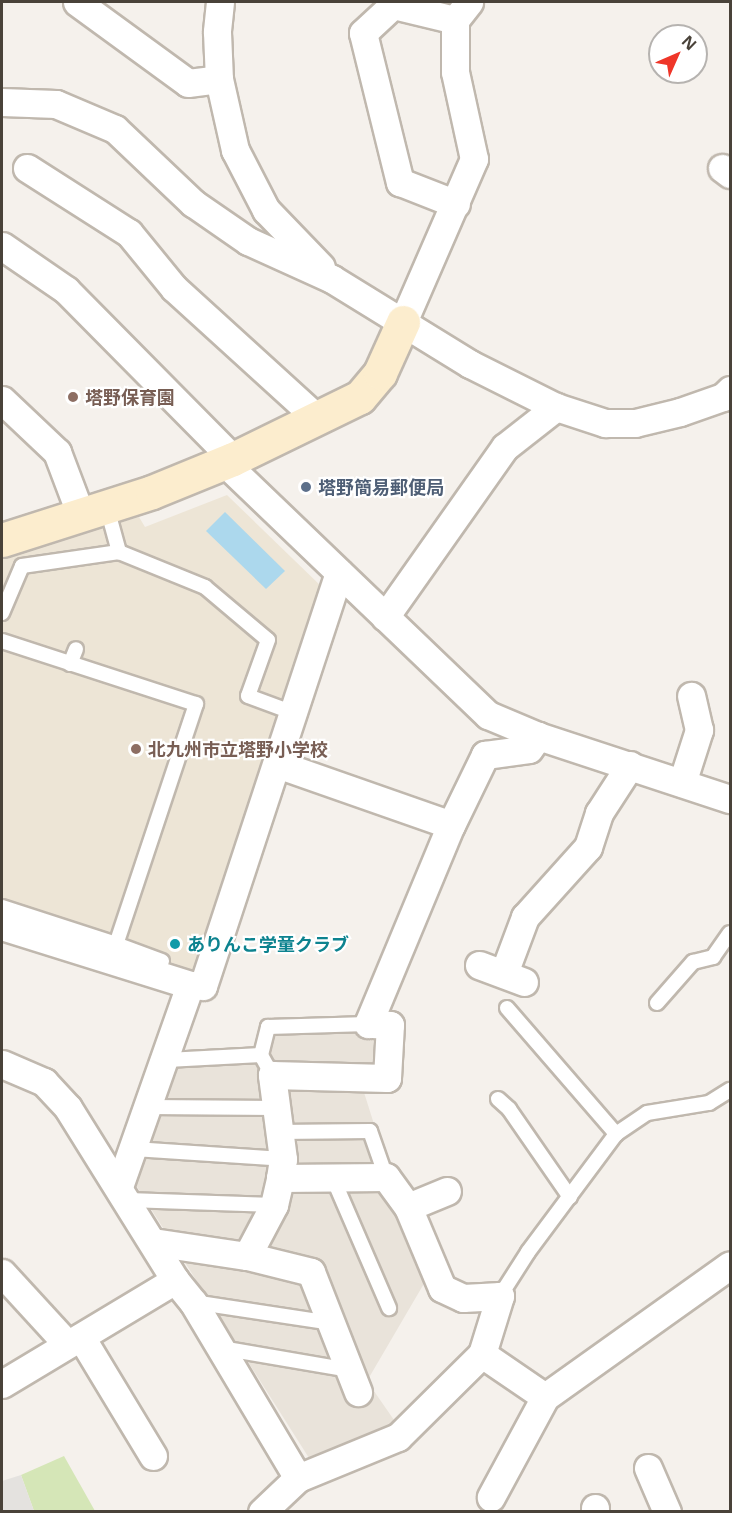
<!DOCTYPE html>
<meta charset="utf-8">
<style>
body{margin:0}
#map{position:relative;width:732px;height:1513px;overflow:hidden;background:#f5f1ec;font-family:"Open Sans","Noto Sans JP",sans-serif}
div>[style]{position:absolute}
.residential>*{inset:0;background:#e9e3da}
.education>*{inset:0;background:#ede5d6}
.green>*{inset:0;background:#d5e6b7}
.parking>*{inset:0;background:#e4e2df}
.water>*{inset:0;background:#acd8ed}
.roads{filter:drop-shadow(2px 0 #c0b8ae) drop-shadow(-2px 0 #c0b8ae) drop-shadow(0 2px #c0b8ae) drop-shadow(0 -2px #c0b8ae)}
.lane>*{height:14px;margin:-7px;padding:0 7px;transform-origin:7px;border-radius:7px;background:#fff}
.street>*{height:27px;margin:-13.5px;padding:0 13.5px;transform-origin:13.5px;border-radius:13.5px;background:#fff}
.secondary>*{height:33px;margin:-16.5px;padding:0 16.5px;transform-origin:16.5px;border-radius:16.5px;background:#fcedce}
.dots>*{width:16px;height:16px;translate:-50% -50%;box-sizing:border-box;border:3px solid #fff;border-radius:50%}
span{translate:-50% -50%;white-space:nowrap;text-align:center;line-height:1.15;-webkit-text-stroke:4.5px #fff;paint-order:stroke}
.education-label{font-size:18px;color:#785e54;font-weight:700}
.left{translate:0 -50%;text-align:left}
.service-label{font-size:18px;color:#4e5e75;font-weight:700}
.culture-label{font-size:18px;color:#0d838f;font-weight:700}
.frame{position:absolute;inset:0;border:3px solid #494239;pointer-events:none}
.north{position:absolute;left:648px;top:24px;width:60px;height:60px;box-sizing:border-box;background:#fff;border:2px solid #b6b3b0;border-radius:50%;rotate:45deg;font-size:16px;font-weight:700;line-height:24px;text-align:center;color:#494239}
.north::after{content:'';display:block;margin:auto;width:21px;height:27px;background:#ef3629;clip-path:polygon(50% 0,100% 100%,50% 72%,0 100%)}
</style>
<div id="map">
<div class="residential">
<i style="clip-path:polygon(274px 1017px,393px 1018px,393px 1086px,362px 1086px,390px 1175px,429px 1275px,367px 1381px,394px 1420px,381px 1431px,309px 1458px,132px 1179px,171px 1069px,254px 1060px,265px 1053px)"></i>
</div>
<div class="education">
<i style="clip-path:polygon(227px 495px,323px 588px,197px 972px,2px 909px,2px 556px,139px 517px,145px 527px)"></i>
</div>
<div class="green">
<i style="clip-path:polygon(64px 1456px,95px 1511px,34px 1511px,21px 1475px)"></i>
</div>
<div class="parking">
<i style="clip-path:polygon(21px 1475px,34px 1511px,2px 1511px,2px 1481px)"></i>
</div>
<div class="water">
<i style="clip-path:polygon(225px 512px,285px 571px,266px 589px,206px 531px)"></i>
</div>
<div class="roads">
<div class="lane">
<i style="left:107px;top:508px;width:46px;rotate:74.7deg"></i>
<i style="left:119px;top:552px;width:93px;rotate:22.1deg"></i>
<i style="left:205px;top:587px;width:82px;rotate:40.1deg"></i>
<i style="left:268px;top:640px;width:59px;rotate:109.7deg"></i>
<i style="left:248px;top:696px;width:49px;rotate:20.3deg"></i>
<i style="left:2px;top:613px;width:51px;rotate:-66.9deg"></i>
<i style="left:22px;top:566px;width:98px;rotate:-8.2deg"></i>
<i style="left:2px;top:641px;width:204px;rotate:18deg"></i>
<i style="left:196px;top:704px;width:253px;rotate:108.4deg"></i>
<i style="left:116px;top:944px;width:120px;rotate:-162deg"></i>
<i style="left:70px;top:664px;width:16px;rotate:-68deg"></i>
<i style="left:116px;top:944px;width:49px;rotate:20.3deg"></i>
<i style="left:657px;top:1003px;width:55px;rotate:-48.7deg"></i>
<i style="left:693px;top:962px;width:21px;rotate:-14deg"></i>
<i style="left:713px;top:957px;width:29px;rotate:-55deg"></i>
<i style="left:507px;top:1008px;width:167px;rotate:49.1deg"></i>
<i style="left:167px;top:1060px;width:94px;rotate:-3deg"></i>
<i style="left:272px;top:1075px;width:23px;rotate:-119deg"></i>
<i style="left:261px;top:1055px;width:29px;rotate:-76deg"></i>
<i style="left:268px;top:1027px;width:100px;rotate:-1.7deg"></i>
<i style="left:498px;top:1099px;width:15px;rotate:42deg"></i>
<i style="left:509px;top:1109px;width:107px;rotate:55.3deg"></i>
<i style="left:149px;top:1107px;width:127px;rotate:0.5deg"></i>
<i style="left:279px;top:1132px;width:91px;rotate:-0.6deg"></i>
<i style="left:370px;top:1131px;width:49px;rotate:70.8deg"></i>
<i style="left:134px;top:1149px;width:149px;rotate:3.8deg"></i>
<i style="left:332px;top:1176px;width:144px;rotate:66.6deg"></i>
<i style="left:128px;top:1200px;width:146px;rotate:2deg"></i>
<i style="left:500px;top:1296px;width:52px;rotate:-57.5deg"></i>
<i style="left:528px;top:1252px;width:147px;rotate:-53.3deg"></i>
<i style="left:616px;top:1134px;width:37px;rotate:-34deg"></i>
<i style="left:647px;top:1113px;width:63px;rotate:-9.2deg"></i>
<i style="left:709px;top:1103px;width:25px;rotate:-32deg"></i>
<i style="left:193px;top:1302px;width:141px;rotate:8.6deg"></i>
<i style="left:221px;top:1348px;width:131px;rotate:9.7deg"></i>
</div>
<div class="street">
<i style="left:77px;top:2px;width:137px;rotate:36.1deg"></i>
<i style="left:188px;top:83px;width:31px;rotate:-7deg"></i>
<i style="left:220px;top:2px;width:30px;rotate:96deg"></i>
<i style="left:217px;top:32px;width:47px;rotate:87.6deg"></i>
<i style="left:219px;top:79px;width:73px;rotate:77.3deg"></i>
<i style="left:235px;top:150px;width:68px;rotate:62.7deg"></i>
<i style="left:266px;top:210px;width:79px;rotate:46deg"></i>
<i style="left:455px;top:20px;width:64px;rotate:-166.4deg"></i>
<i style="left:393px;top:5px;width:41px;rotate:137deg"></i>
<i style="left:363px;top:33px;width:154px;rotate:76.1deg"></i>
<i style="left:400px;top:182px;width:60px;rotate:21.4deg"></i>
<i style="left:2px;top:102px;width:54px;rotate:2.1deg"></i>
<i style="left:56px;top:104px;width:64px;rotate:23deg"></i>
<i style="left:115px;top:129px;width:108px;rotate:43.5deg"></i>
<i style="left:193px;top:203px;width:67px;rotate:34.6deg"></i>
<i style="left:248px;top:241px;width:92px;rotate:24.3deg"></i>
<i style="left:332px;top:279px;width:162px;rotate:31.6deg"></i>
<i style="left:470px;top:364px;width:96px;rotate:26.6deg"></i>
<i style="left:556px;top:407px;width:52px;rotate:18.1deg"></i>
<i style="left:605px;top:423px;width:30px"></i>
<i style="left:635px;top:423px;width:46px;rotate:-13.7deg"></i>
<i style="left:680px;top:412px;width:46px;rotate:-19.2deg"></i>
<i style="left:723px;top:397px;width:10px;rotate:-45deg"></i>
<i style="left:27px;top:168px;width:121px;rotate:32.5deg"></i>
<i style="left:129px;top:233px;width:71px;rotate:50.7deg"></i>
<i style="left:174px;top:288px;width:195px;rotate:42.3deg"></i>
<i style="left:722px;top:168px;width:10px;rotate:37deg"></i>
<i style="left:2px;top:246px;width:78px;rotate:34.5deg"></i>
<i style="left:66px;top:290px;width:238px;rotate:45.3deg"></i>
<i style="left:403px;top:322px;width:178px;rotate:-66.5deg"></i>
<i style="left:474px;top:159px;width:89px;rotate:-102.3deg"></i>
<i style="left:455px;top:72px;width:52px;rotate:-90deg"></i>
<i style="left:455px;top:20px;width:23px;rotate:-52deg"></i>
<i style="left:2px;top:400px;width:76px;rotate:43.4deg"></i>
<i style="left:57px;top:452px;width:65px;rotate:69.3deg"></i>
<i style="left:224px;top:462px;width:366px;rotate:43.8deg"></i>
<i style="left:488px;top:715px;width:54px;rotate:22.8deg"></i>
<i style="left:538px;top:736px;width:202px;rotate:18.2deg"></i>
<i style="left:385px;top:617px;width:208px;rotate:-54.8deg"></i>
<i style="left:505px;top:447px;width:65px;rotate:-38.1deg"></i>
<i style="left:277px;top:764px;width:184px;rotate:19.3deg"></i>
<i style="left:682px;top:783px;width:56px;rotate:-72.2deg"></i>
<i style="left:699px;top:730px;width:35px;rotate:-103deg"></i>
<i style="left:2px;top:926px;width:197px;rotate:17.4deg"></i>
<i style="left:190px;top:985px;width:214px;rotate:109.4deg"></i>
<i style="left:479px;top:965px;width:48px;rotate:20.7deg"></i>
<i style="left:504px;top:973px;width:60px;rotate:-69.4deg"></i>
<i style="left:525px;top:917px;width:94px;rotate:-48deg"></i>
<i style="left:588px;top:847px;width:36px;rotate:-72deg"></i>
<i style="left:599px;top:813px;width:57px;rotate:-57.1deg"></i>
<i style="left:190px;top:985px;width:13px;rotate:4deg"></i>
<i style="left:203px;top:986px;width:435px;rotate:-71.8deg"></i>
<i style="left:2px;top:1064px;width:46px;rotate:23.2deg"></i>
<i style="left:44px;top:1082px;width:35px;rotate:47deg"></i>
<i style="left:68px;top:1108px;width:203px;rotate:58.1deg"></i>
<i style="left:175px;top:1280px;width:28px;rotate:51deg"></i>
<i style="left:193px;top:1302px;width:205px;rotate:59.2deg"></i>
<i style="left:280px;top:1178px;width:106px;rotate:-0.5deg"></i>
<i style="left:386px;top:1177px;width:37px;rotate:54deg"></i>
<i style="left:153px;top:1242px;width:95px;rotate:8.5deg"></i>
<i style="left:247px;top:1256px;width:66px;rotate:14deg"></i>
<i style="left:311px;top:1272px;width:129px;rotate:68.6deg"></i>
<i style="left:247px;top:1256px;width:58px;rotate:-62.1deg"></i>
<i style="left:274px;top:1205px;width:28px;rotate:-77deg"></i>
<i style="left:280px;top:1178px;width:19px;rotate:-81deg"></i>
<i style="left:283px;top:1159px;width:85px;rotate:-97.5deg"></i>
<i style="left:272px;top:1075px;width:115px;rotate:1.5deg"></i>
<i style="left:387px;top:1078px;width:53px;rotate:-86.8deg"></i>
<i style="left:390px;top:1025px;width:22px;rotate:-177deg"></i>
<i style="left:368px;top:1024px;width:216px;rotate:-67.4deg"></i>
<i style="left:451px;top:825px;width:78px;rotate:-64.1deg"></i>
<i style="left:485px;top:755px;width:44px;rotate:-7.8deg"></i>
<i style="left:529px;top:749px;width:16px;rotate:-55deg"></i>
<i style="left:2px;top:1273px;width:96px;rotate:47.5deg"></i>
<i style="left:81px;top:1337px;width:139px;rotate:58.8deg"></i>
<i style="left:482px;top:1354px;width:76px;rotate:34.3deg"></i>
<i style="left:545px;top:1397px;width:114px;rotate:118.4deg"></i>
<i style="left:2px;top:1384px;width:202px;rotate:-31deg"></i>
<i style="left:545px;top:1397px;width:227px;rotate:-35.5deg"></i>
<i style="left:648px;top:1468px;width:48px;rotate:66.6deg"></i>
<i style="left:262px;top:1512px;width:50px;rotate:-43.4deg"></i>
<i style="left:298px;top:1478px;width:108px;rotate:-22.3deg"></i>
<i style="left:398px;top:1437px;width:118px;rotate:-44.7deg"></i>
<i style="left:482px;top:1354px;width:61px;rotate:-72.8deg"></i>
<i style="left:500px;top:1296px;width:37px;rotate:177deg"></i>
<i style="left:463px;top:1298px;width:23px;rotate:-155deg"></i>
<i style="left:442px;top:1288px;width:88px;rotate:-112.8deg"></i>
<i style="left:408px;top:1207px;width:42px;rotate:-22.3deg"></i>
<i style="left:595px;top:1512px;width:4px;rotate:-90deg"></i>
</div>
<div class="secondary">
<i style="left:2px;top:540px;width:157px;rotate:-17.7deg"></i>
<i style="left:152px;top:492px;width:87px;rotate:-22.2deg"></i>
<i style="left:233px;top:459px;width:141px;rotate:-26deg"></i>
<i style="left:360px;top:397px;width:31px;rotate:-50deg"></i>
<i style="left:380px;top:373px;width:56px;rotate:-65.7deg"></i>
</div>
</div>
<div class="dots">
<i style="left:73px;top:397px;background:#8d6e63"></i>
<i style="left:306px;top:487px;background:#5c6f8a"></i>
<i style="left:136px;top:749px;background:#8d6e63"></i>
<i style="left:175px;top:944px;background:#0f9aa8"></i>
</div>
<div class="education-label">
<span class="left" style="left:85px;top:397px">塔野保育園</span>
<span class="left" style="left:148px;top:749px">北九州市立塔野小学校</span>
</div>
<div class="service-label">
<span class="left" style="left:318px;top:487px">塔野簡易郵便局</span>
</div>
<div class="culture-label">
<span class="left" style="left:187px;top:944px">ありんこ学童クラブ</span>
</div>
<div class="frame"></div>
<div class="north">N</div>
</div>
